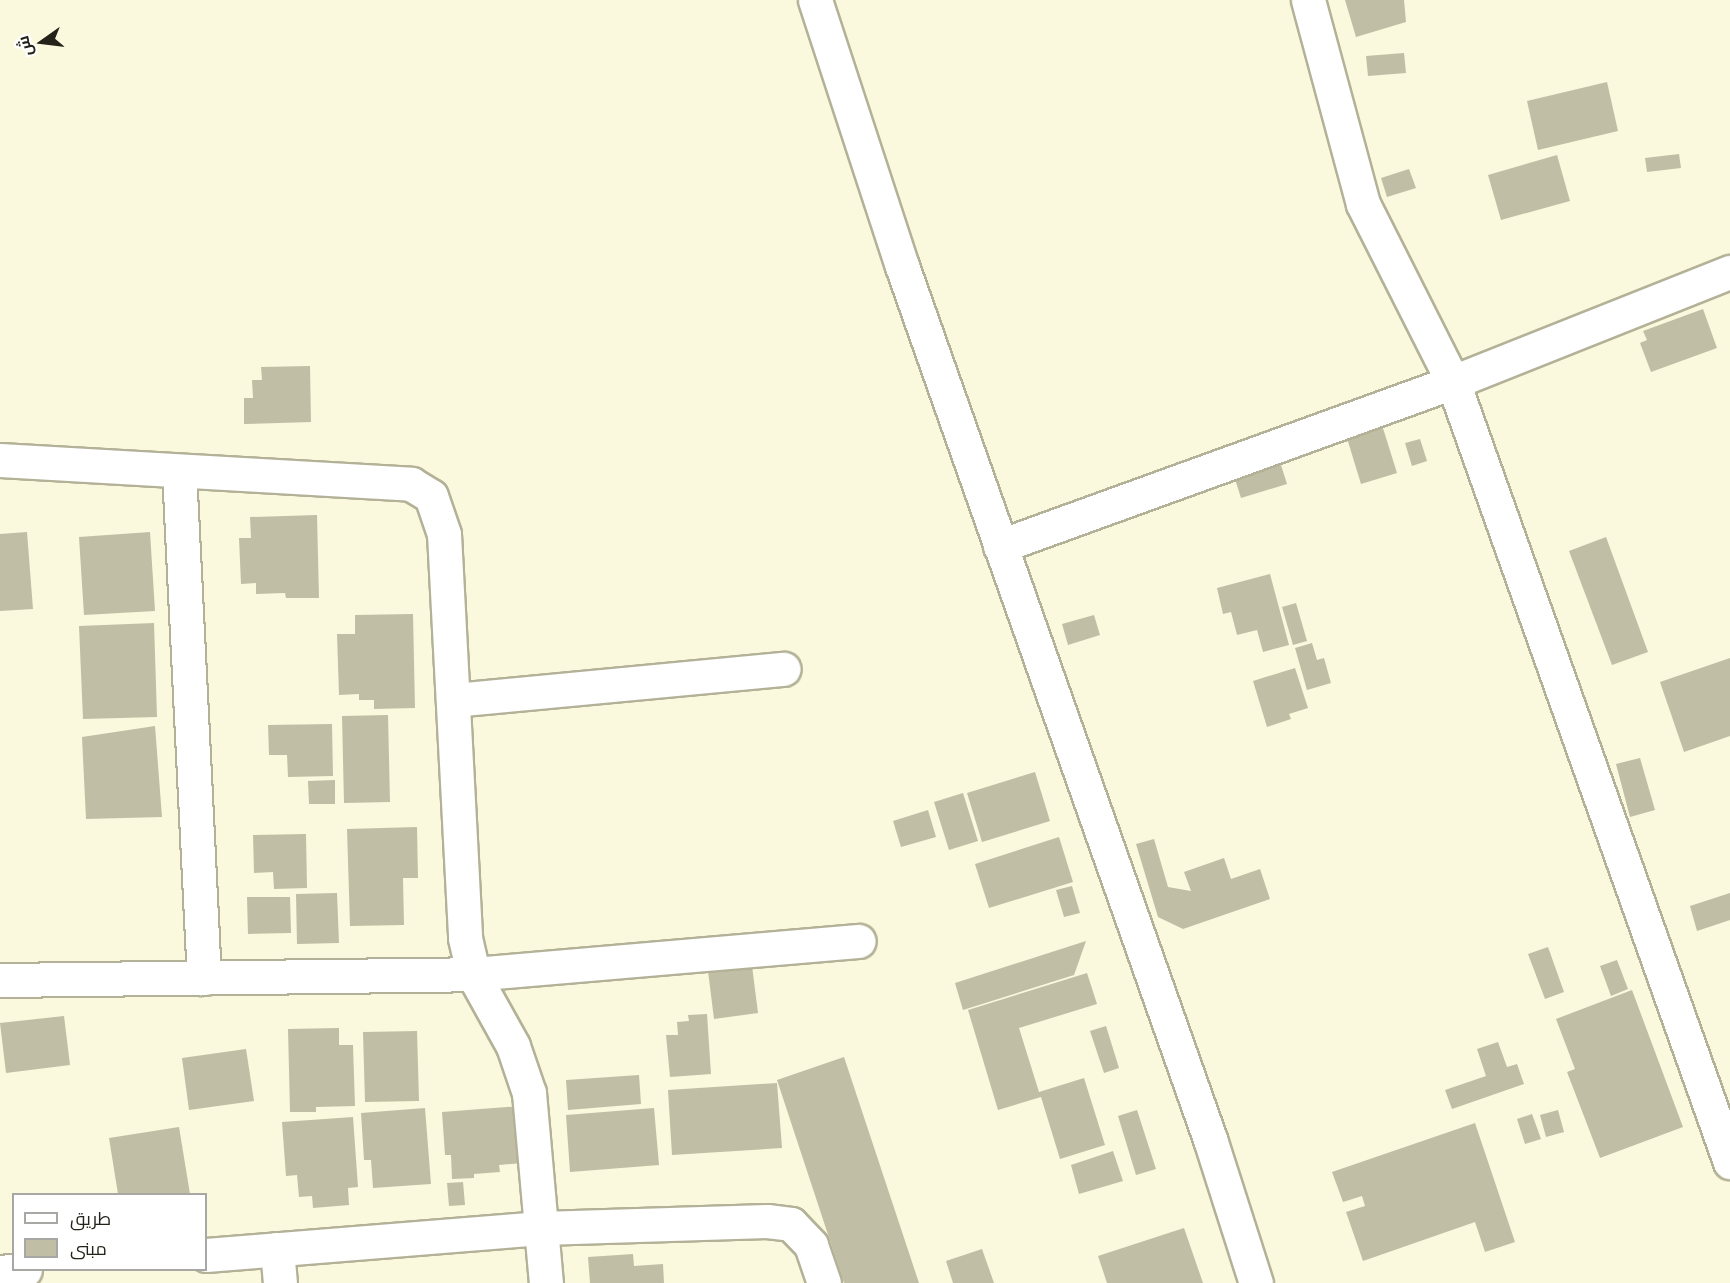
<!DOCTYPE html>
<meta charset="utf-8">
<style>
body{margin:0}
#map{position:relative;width:1730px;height:1283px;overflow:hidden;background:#faf8dd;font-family:Commissioner,Cairo,sans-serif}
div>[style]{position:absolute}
.building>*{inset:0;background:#c0bea4}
.roads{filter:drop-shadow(2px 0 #b3b197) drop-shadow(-2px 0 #b3b197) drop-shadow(0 2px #b3b197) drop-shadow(0 -2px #b3b197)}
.minor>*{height:33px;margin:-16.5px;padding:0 16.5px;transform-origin:16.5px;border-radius:16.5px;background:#fff}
span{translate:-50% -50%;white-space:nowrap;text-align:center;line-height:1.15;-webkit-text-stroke:5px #fff;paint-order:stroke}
.legend{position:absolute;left:12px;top:1193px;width:195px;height:78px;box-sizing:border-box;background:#fff;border:2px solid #a7a7a3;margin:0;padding:8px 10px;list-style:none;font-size:18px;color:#242319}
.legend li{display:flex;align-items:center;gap:12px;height:30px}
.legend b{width:30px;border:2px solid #a7a7a3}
.north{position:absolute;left:12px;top:12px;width:60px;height:60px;-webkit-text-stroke:4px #fff;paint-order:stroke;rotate:256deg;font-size:16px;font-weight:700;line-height:24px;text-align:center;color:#242319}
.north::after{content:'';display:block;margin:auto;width:21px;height:27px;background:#242319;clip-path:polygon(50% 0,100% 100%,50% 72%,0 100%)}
</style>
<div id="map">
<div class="building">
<i style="clip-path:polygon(1345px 0,1404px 0,1406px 22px,1356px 37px)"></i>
<i style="clip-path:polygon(1404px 53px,1406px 73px,1368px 76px,1366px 56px)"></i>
<i style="clip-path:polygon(1607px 82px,1618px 131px,1538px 150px,1527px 101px)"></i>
<i style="clip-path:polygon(1679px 154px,1681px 168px,1647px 172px,1645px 158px)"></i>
<i style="clip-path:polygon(1557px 155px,1570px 201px,1501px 220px,1488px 175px)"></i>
<i style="clip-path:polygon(1409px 169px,1416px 188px,1387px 197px,1381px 178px)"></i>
<i style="clip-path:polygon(1703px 309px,1717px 348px,1651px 372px,1640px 343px,1647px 340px,1643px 331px)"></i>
<i style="clip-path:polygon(310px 366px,311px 422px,244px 424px,244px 398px,253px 398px,252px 380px,262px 380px,261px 367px)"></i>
<i style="clip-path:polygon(1382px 425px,1397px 473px,1361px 484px,1346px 435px)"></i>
<i style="clip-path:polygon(1420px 439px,1427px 461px,1412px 466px,1405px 443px)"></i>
<i style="clip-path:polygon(1281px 465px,1287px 484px,1241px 498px,1235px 479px)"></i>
<i style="clip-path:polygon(317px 515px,319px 598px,286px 598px,285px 593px,256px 594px,256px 583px,241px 584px,239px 538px,251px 538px,250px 517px)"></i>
<i style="clip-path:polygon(27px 532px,33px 609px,0 611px,0 534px)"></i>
<i style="clip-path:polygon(150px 532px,155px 611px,84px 615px,79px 537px)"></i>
<i style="clip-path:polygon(1606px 537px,1648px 652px,1612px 665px,1569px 551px)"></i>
<i style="clip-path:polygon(1270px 574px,1289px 645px,1263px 652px,1257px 630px,1237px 635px,1231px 612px,1223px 614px,1217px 588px)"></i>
<i style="clip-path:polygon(1296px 603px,1307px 641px,1293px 645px,1282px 607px)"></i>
<i style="clip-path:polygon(413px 614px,415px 708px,374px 709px,374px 700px,359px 700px,359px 694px,339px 695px,337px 634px,355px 634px,355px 615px)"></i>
<i style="clip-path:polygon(1094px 615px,1100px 635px,1068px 645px,1062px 624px)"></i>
<i style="clip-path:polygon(154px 623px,157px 717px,83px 719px,79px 626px)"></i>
<i style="clip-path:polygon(1312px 643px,1317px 660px,1324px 658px,1331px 683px,1307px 690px,1295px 648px)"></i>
<i style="clip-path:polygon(1730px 658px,1730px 736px,1684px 752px,1660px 682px)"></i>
<i style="clip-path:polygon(1295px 668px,1308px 708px,1289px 714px,1291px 719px,1267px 727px,1253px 681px)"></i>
<i style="clip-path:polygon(388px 715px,390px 802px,344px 803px,342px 716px)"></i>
<i style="clip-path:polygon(332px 724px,333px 776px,288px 777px,287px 755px,269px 755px,268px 725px)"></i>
<i style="clip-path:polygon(155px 726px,162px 817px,86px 819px,82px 737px)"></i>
<i style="clip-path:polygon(1640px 758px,1655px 810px,1630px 817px,1616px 764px)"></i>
<i style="clip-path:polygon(1035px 772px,1050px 821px,982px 842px,967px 793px)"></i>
<i style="clip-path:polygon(335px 780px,335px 804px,309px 804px,308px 781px)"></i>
<i style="clip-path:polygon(963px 793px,978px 841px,949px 850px,934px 802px)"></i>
<i style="clip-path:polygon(928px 810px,936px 837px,901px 847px,893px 821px)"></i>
<i style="clip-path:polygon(417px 827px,418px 878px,403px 878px,404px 925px,350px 926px,347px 829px)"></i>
<i style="clip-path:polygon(306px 834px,307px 888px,274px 889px,273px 872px,254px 873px,253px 835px)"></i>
<i style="clip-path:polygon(1059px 837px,1073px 882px,989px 908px,975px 864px)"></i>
<i style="clip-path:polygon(1154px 839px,1168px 887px,1191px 891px,1184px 872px,1224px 858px,1231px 879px,1260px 869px,1270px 899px,1183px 929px,1158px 917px,1136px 844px)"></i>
<i style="clip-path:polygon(1072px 886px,1080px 913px,1064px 917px,1056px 890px)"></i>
<i style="clip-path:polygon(337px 893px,339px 943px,297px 944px,296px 894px)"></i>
<i style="clip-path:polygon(1730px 893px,1730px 920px,1697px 931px,1690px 906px)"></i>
<i style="clip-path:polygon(247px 897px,290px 897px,291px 933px,248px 934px)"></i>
<i style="clip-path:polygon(1086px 941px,1074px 975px,963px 1010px,955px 983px)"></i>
<i style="clip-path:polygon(1548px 947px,1564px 992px,1545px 999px,1528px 954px)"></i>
<i style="clip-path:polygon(751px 958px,758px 1013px,714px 1019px,707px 963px)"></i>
<i style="clip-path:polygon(1617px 960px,1628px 989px,1611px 996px,1600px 966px)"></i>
<i style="clip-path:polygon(1087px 973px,1097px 1004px,1019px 1028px,1039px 1092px,1084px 1078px,1105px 1145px,1060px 1159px,1041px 1097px,998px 1110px,968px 1010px)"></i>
<i style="clip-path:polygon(1632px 990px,1683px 1127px,1600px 1158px,1567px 1072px,1575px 1069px,1556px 1019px)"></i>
<i style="clip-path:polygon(707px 1014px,711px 1074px,670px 1077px,666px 1035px,678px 1035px,677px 1022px,689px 1021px,688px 1015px)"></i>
<i style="clip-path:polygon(64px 1016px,70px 1065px,6px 1073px,0 1023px)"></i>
<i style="clip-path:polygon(1106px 1026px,1119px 1068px,1104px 1073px,1090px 1031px)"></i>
<i style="clip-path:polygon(339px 1028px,339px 1045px,353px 1045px,355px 1106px,316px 1107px,316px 1112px,290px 1112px,288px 1029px)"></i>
<i style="clip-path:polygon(417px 1031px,419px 1101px,365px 1102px,363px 1032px)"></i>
<i style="clip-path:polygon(1498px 1042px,1507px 1067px,1517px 1064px,1524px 1084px,1452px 1109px,1445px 1090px,1486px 1076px,1477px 1049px)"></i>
<i style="clip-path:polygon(246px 1049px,254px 1101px,189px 1110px,182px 1058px)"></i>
<i style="clip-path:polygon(844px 1057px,919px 1283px,844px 1283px,777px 1080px)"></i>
<i style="clip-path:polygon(639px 1075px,641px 1104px,568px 1110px,566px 1080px)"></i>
<i style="clip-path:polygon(777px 1083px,782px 1148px,672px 1155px,668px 1090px)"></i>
<i style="clip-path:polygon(520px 1106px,524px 1163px,499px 1165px,500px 1172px,474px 1174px,474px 1178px,452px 1179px,451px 1155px,445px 1155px,442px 1112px)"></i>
<i style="clip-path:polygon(425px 1108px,431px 1184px,373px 1188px,371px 1160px,364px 1160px,361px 1113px)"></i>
<i style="clip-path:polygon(654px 1108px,659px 1165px,570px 1172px,566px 1115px)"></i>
<i style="clip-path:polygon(1137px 1110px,1156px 1169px,1136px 1175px,1118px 1116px)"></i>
<i style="clip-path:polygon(1558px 1110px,1564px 1132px,1546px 1137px,1540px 1115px)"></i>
<i style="clip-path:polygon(1532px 1114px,1541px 1139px,1525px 1144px,1517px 1119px)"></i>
<i style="clip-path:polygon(353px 1117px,358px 1187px,348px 1188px,349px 1205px,313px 1208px,312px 1196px,299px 1197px,297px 1175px,286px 1176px,282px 1122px)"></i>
<i style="clip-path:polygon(1475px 1123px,1515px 1242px,1485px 1252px,1475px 1222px,1363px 1261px,1346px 1212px,1365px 1206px,1362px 1196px,1343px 1202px,1332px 1172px)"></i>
<i style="clip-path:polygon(179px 1127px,190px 1194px,118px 1194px,109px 1138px)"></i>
<i style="clip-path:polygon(1113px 1151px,1123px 1181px,1079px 1194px,1071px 1165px)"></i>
<i style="clip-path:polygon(463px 1182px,465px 1205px,449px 1206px,447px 1183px)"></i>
<i style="clip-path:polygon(1184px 1228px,1203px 1283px,1107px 1283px,1098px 1256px)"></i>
<i style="clip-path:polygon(982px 1249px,994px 1283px,953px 1283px,946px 1261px)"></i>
<i style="clip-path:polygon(633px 1254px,634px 1266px,663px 1264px,664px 1283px,590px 1283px,588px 1257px)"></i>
</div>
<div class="roads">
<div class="minor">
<i style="left:815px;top:0;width:280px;rotate:71.9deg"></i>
<i style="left:902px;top:266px;width:926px;rotate:70.57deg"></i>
<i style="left:1210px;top:1139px;width:151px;rotate:72.3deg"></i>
<i style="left:1308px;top:0;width:211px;rotate:74.9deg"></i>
<i style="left:1363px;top:204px;width:199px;rotate:63.2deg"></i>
<i style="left:1453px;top:382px;width:828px;rotate:70.45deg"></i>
<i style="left:0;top:460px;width:412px;rotate:3.3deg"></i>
<i style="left:411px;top:484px;width:23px;rotate:31deg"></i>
<i style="left:431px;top:496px;width:40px;rotate:71.1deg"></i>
<i style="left:444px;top:534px;width:405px;rotate:87deg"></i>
<i style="left:465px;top:938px;width:37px;rotate:77deg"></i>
<i style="left:473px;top:974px;width:82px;rotate:60.9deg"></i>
<i style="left:513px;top:1046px;width:50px;rotate:71.2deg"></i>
<i style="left:529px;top:1093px;width:191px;rotate:84.9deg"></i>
<i style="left:179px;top:471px;width:508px;rotate:87.18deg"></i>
<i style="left:1000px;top:546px;width:482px;rotate:-19.9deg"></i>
<i style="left:1453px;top:382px;width:298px;rotate:-21.7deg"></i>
<i style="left:453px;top:700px;width:332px;rotate:-5.4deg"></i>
<i style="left:0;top:980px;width:473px;rotate:-0.7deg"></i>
<i style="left:473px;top:974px;width:387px;rotate:-4.9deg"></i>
<i style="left:277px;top:1249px;width:34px;rotate:85deg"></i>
<i style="left:206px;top:1255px;width:336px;rotate:-4.6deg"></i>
<i style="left:541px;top:1228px;width:226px;rotate:-1.8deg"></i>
<i style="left:767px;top:1221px;width:24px;rotate:7deg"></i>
<i style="left:791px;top:1224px;width:29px;rotate:46deg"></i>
<i style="left:811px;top:1245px;width:40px;rotate:71.1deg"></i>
<i style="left:0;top:1272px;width:25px;rotate:-5deg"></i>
</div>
</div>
<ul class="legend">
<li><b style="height:8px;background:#fff"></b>طريق</li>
<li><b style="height:16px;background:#c0bea4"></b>مبنى</li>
</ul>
<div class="north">ش</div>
</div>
